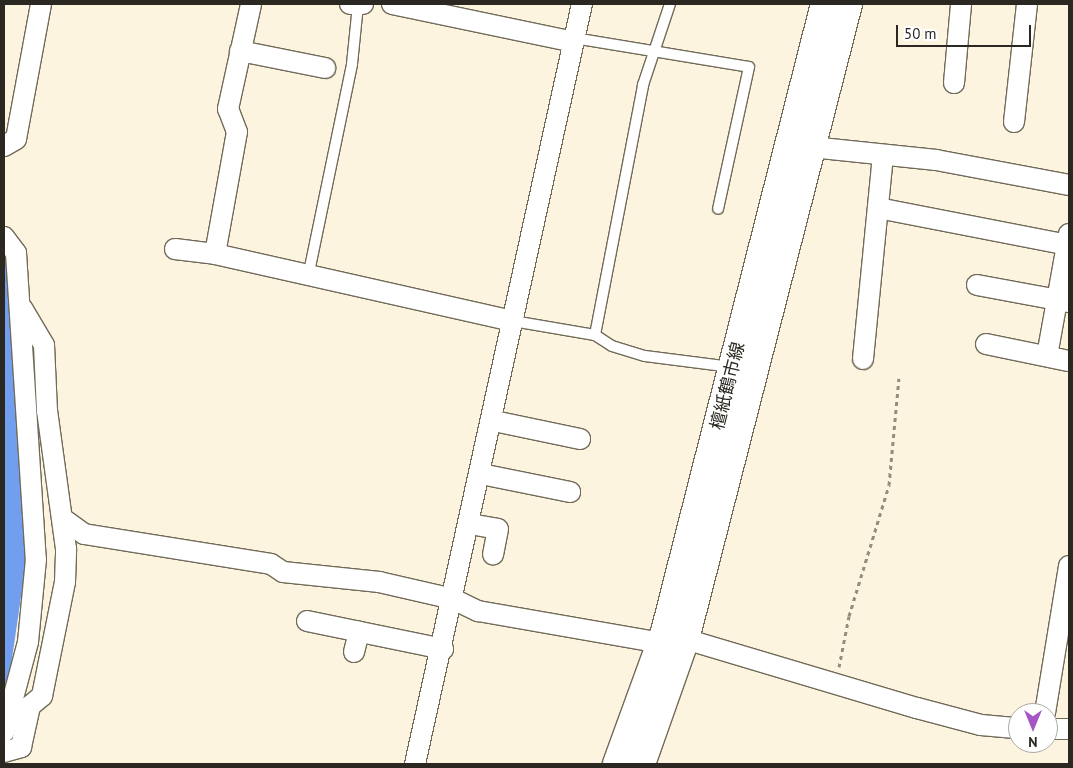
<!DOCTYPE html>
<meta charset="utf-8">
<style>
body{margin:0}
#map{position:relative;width:1073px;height:768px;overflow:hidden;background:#fcf4df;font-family:"PT Sans","Noto Sans JP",sans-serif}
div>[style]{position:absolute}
.water>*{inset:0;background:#719eef}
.path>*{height:3px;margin-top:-1.5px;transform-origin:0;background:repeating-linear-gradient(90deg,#938d7f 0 4px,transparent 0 8px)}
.roads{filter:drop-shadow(1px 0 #716a58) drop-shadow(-1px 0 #716a58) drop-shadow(0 1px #716a58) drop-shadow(0 -1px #716a58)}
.lane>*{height:10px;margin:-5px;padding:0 5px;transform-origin:5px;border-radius:5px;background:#fff}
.street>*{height:20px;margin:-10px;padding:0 10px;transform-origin:10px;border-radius:10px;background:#fff}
.secondary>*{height:28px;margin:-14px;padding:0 14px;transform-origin:14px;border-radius:14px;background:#fff}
span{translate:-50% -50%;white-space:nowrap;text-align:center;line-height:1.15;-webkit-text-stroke:5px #fff;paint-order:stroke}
.street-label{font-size:18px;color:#2b2821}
.frame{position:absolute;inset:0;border:5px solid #2b2821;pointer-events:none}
.north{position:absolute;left:1008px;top:703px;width:50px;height:50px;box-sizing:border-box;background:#fff;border:1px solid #aaa9a6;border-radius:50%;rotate:180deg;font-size:14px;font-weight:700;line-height:20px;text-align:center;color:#2b2821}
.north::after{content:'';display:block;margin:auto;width:18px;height:22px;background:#a755c5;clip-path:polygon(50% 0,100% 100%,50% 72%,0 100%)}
.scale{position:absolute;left:896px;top:25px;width:135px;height:22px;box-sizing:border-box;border:2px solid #2b2821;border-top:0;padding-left:6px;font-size:15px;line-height:18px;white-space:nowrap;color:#2b2821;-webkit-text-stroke:4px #fff;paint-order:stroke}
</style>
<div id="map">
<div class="water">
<i style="clip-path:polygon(4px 246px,15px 274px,15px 405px,27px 556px,4px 713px)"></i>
</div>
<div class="path">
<i style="left:839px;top:667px;width:52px;rotate:-78.9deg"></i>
<i style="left:849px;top:616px;width:137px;rotate:-73deg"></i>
<i style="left:889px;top:485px;width:107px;rotate:-84.7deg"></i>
</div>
<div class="roads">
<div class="lane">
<i style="left:574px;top:38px;width:177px;rotate:9.4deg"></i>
<i style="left:749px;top:67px;width:145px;rotate:102.3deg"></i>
<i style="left:308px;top:277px;width:217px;rotate:-78.3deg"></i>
<i style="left:352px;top:64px;width:59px;rotate:-84.2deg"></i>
<i style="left:513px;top:321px;width:83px;rotate:9.7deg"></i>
<i style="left:595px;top:335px;width:20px;rotate:33deg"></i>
<i style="left:612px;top:346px;width:34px;rotate:17deg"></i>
<i style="left:645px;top:356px;width:87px;rotate:7.3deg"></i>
<i style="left:595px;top:335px;width:255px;rotate:-79.1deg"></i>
<i style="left:643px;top:85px;width:85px;rotate:-71.6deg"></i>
</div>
<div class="street">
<i style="left:350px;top:4px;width:13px"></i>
<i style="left:392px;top:4px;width:186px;rotate:11.8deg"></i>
<i style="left:240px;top:51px;width:87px;rotate:11.3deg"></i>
<i style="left:954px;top:83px;width:79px;rotate:-84.9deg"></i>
<i style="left:1014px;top:122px;width:119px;rotate:-83.7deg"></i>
<i style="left:4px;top:146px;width:14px;rotate:-30deg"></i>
<i style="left:16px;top:139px;width:137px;rotate:-79.5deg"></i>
<i style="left:811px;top:147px;width:126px;rotate:5.9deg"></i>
<i style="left:936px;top:160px;width:135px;rotate:10.6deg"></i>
<i style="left:878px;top:208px;width:195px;rotate:11deg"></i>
<i style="left:4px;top:237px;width:20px;rotate:53deg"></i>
<i style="left:16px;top:253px;width:307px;rotate:86.3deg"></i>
<i style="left:36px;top:559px;width:83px;rotate:95.5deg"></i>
<i style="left:28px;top:642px;width:93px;rotate:104.9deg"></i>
<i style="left:175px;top:249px;width:40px;rotate:7.1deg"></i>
<i style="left:215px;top:254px;width:305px;rotate:12.7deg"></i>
<i style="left:215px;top:254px;width:124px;rotate:-79.8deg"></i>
<i style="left:237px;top:132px;width:25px;rotate:-111deg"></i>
<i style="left:228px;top:109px;width:107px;rotate:-77.6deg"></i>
<i style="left:977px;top:285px;width:94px;rotate:10.5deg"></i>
<i style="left:986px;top:344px;width:85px;rotate:11.6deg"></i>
<i style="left:1047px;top:356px;width:124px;rotate:-79.8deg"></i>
<i style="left:863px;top:359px;width:205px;rotate:-84.4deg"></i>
<i style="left:494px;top:421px;width:88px;rotate:11.8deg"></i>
<i style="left:481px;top:474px;width:91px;rotate:11.4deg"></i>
<i style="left:62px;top:518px;width:27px;rotate:36deg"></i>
<i style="left:84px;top:534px;width:189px;rotate:9.1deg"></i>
<i style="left:271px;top:564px;width:14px;rotate:34deg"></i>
<i style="left:283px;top:572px;width:97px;rotate:5.9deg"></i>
<i style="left:379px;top:582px;width:76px;rotate:12.9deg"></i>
<i style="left:453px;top:599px;width:28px;rotate:26deg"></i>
<i style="left:478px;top:611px;width:187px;rotate:9.9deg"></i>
<i style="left:470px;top:524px;width:28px;rotate:10deg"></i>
<i style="left:498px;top:529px;width:26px;rotate:101deg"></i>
<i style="left:307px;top:621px;width:139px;rotate:11.6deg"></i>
<i style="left:685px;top:639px;width:242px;rotate:16.6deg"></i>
<i style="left:917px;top:708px;width:66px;rotate:14.9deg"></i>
<i style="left:981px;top:725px;width:37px;rotate:5deg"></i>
<i style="left:354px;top:652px;width:21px;rotate:-76deg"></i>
<i style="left:1045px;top:713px;width:149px;rotate:-80.7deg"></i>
<i style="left:1048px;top:729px;width:21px"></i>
<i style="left:4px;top:752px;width:18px;rotate:-16deg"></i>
<i style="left:21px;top:747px;width:42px;rotate:-77.6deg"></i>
<i style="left:30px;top:706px;width:16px;rotate:-40deg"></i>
<i style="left:42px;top:696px;width:116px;rotate:-78.6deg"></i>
<i style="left:65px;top:582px;width:33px;rotate:-88deg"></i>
<i style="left:66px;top:549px;width:139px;rotate:-97.8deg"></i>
<i style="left:47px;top:411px;width:66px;rotate:-92.6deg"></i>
<i style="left:44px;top:345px;width:43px;rotate:-120.7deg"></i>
<i style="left:415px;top:764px;width:778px;rotate:-77.61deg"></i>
</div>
<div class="secondary">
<i style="left:617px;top:764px;width:140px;rotate:-70deg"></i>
<i style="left:665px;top:632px;width:648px;rotate:-75.71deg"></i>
<i style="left:641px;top:764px;width:133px;rotate:-70.6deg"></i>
<i style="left:685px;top:639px;width:656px;rotate:-75.6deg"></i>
</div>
</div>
<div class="street-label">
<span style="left:728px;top:386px;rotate:-76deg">檀紙鶴市線</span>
</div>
<div class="frame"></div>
<div class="north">N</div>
<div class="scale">50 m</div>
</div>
